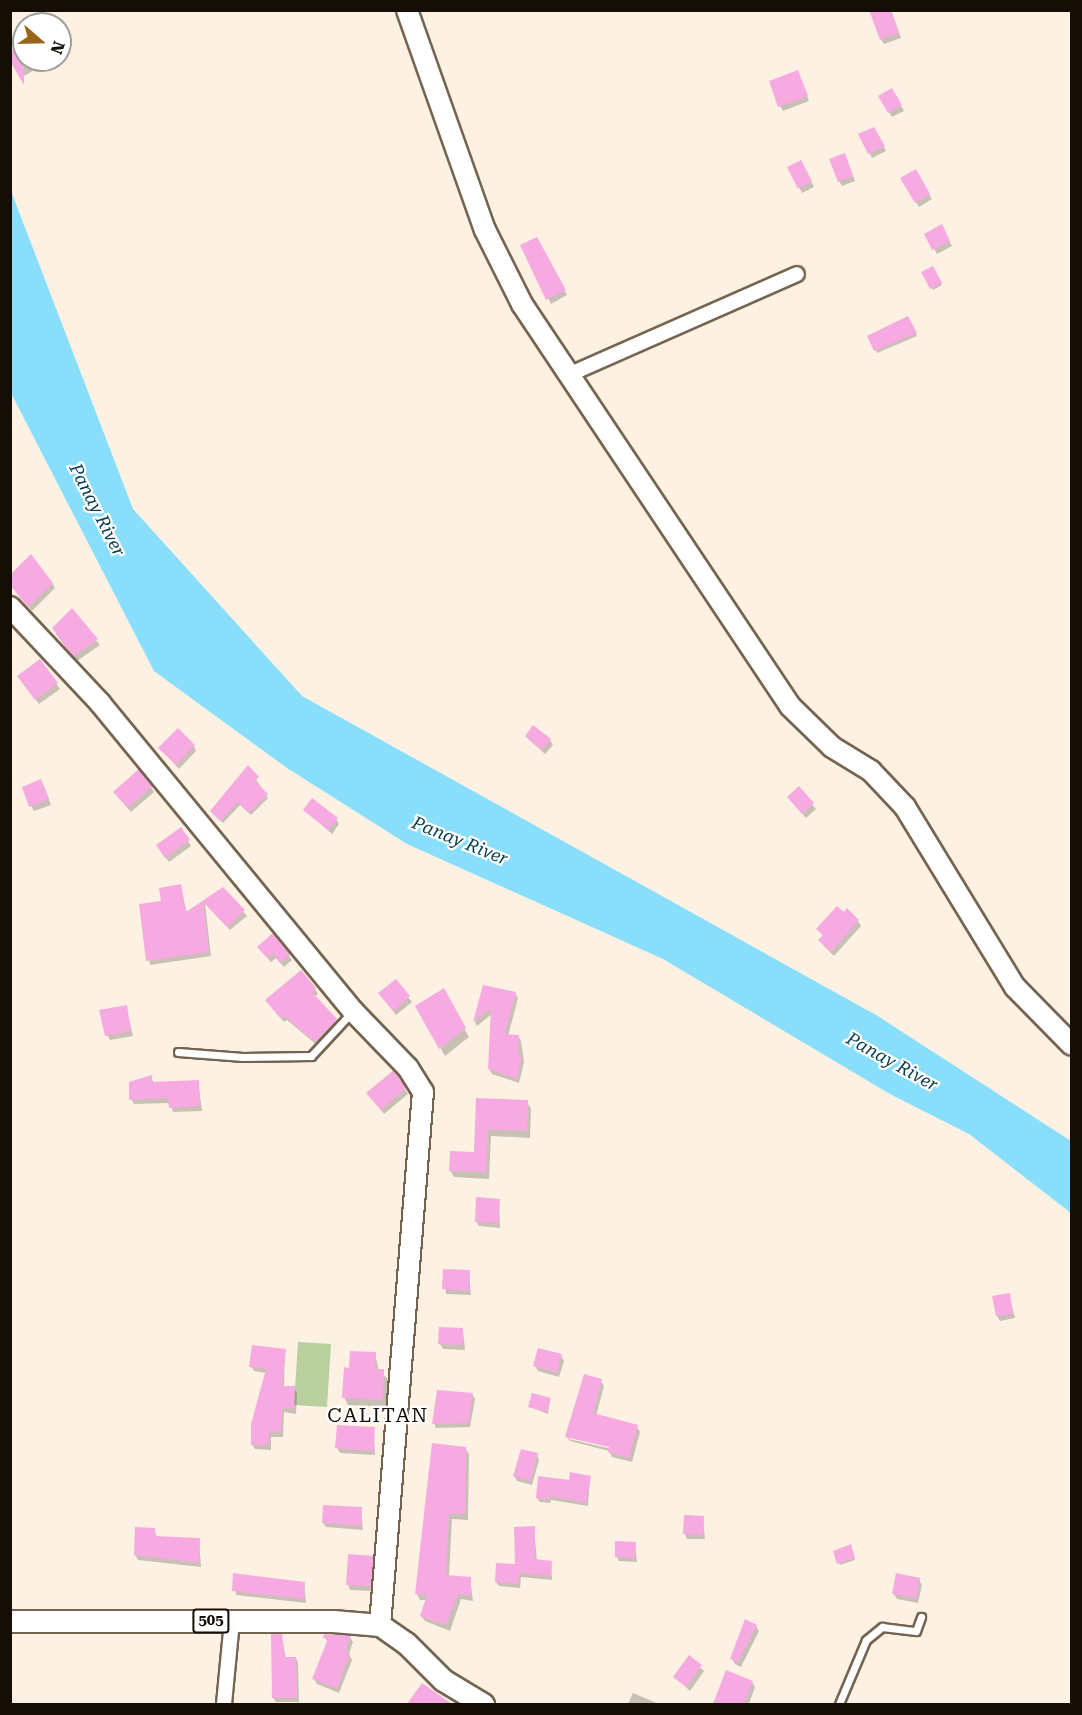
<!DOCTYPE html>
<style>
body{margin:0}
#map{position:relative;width:1082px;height:1715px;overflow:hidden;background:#fcf1e3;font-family:"Roboto Serif",serif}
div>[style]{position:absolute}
.green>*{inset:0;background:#b9cf9e}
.water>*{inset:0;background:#89defc}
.shadow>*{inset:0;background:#0003}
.building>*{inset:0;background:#f7a9e1}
.roads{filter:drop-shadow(2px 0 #756550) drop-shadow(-2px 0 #756550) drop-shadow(0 2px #756550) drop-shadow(0 -2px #756550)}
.lane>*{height:7px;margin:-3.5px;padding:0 3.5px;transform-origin:3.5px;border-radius:3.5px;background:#fff}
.street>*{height:14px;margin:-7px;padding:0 7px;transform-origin:7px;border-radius:7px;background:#fff}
.secondary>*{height:20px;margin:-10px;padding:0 10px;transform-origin:10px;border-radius:10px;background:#fff}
.primary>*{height:21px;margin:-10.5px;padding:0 10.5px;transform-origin:10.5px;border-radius:10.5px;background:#fff}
span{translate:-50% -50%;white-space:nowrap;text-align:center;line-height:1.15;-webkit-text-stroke:4.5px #fff;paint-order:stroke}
.shield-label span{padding:2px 4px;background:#fff;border:2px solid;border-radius:4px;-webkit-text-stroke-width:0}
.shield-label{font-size:15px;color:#140e06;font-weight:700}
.water-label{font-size:18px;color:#063c4b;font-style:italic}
.quarter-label{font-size:20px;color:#140e06;letter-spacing:1.5px}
.frame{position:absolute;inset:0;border:12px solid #140e06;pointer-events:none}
.north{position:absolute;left:12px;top:12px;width:60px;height:60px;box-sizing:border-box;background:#fff;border:2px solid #a19f9b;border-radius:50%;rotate:110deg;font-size:16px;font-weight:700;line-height:24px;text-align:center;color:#140e06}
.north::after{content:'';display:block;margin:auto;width:21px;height:27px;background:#98651a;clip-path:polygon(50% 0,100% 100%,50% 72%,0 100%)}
</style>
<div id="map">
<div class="green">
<i style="clip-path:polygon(298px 1342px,331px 1344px,327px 1407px,294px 1405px)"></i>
</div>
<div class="water">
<i style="clip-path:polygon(11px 191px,133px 509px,302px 696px,876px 1015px,1071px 1141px,1071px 1213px,969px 1134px,890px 1094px,663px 959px,407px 844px,287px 768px,154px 671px,11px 393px)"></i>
</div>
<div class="shadow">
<i style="clip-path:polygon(891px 10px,901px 38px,884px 44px,881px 39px)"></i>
<i style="clip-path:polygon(24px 45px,24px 60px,34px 60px,38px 68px,22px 77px)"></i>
<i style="clip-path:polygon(800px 77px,809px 101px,783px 111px,780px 106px)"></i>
<i style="clip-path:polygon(892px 90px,904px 111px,892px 117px,880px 96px)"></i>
<i style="clip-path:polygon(874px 129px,886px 151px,872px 158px,860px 135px)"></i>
<i style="clip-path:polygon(847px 160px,855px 181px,842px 186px,839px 181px)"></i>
<i style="clip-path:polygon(801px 162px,814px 187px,802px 193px,789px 168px)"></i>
<i style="clip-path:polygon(915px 171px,932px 199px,919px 207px,902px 179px)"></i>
<i style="clip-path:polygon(941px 226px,952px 246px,937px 254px,926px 234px)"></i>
<i style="clip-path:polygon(536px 239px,567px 295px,551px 304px,522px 246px)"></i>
<i style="clip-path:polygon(932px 268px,942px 285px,933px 290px,923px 272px)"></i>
<i style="clip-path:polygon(908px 318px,917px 336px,877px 353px,869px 337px)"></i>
<i style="clip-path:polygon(52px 583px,55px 588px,32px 611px,10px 584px)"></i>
<i style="clip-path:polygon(71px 611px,100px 645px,77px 661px,56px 634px)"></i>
<i style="clip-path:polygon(40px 661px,60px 689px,39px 704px,22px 681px)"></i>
<i style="clip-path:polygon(526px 737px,550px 740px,553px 745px,545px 754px)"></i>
<i style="clip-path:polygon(194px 746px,196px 751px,179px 769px,160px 748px)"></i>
<i style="clip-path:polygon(248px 767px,268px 798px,251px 815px,240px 805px,223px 823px,214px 814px,237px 786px,234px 782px)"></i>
<i style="clip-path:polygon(44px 786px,51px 805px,34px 811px,31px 806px)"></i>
<i style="clip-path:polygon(151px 787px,154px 792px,131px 812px,118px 797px)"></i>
<i style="clip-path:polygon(799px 788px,816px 809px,806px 818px,789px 798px)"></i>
<i style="clip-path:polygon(305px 810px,336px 819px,339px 824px,332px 834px)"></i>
<i style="clip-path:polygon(181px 829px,191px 846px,169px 862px,160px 850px)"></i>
<i style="clip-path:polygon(180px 886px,187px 913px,223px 889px,247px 916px,230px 930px,205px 903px,211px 956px,150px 965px,140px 905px,163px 902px)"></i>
<i style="clip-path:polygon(858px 921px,861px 926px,834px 956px,823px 945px,820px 940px,823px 936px,818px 929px)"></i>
<i style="clip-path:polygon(273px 935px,292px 960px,284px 967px,276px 958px,271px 962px,262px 952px)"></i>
<i style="clip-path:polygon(396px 981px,412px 1002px,396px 1015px,383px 998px)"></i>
<i style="clip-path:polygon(484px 987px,515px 993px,518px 998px,508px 1036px,518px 1036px,521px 1041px,524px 1062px,519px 1083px,492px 1074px,489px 1069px,492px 1014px,477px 1026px,475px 1022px)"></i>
<i style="clip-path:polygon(315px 989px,318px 994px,314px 997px,338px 1025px,318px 1046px,287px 1020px,284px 1022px,270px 1005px)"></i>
<i style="clip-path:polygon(443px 990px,469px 1037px,445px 1056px,417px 1007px)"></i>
<i style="clip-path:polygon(126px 1007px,133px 1036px,110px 1040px,107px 1035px)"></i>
<i style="clip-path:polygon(151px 1077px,154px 1083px,198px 1081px,202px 1111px,173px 1112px,170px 1103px,134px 1104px,131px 1099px)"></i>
<i style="clip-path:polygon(405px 1089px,408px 1094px,384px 1114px,371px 1098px)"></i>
<i style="clip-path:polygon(478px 1100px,527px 1102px,531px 1109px,530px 1138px,491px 1136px,489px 1179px,454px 1177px,450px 1170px,475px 1154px)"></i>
<i style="clip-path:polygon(499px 1200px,500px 1228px,479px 1226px,476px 1221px)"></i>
<i style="clip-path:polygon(444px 1271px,469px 1272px,471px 1295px,446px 1294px)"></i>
<i style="clip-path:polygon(1009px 1295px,1015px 1318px,1000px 1321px,997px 1316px)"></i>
<i style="clip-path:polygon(463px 1330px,465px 1350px,443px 1349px,440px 1344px)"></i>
<i style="clip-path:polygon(285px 1350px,284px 1387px,294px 1388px,297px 1393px,296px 1414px,284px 1412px,283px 1437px,271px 1437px,271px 1450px,255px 1449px,252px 1444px,267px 1373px,254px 1371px,251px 1366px)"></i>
<i style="clip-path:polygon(375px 1354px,379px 1371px,388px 1379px,387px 1407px,348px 1405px,344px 1397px,351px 1369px)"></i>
<i style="clip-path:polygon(561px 1356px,564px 1361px,559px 1377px,538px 1371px,535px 1366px)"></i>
<i style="clip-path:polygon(evenodd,601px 1381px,604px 1386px,596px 1416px,637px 1427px,640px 1432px,632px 1462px,612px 1457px,609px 1451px,570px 1441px,567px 1437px,601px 1381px,569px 1436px,617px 1447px,616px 1450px,569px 1439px,569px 1436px)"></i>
<i style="clip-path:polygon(472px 1394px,475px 1399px,470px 1427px,436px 1428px,434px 1423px)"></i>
<i style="clip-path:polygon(550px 1399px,548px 1414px,530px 1407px)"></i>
<i style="clip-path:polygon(374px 1428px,375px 1455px,340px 1453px,337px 1448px)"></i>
<i style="clip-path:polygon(465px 1448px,469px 1454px,468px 1520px,452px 1519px,449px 1577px,470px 1578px,473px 1601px,461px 1599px,450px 1631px,425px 1621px,421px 1616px,427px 1600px,420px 1600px,417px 1594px)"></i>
<i style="clip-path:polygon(537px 1455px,539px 1460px,532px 1485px,517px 1481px,514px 1476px)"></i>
<i style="clip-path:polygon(590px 1477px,588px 1506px,551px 1500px,550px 1503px,540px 1502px,537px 1498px,570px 1481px)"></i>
<i style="clip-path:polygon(361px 1509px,363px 1530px,326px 1527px,323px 1523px)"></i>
<i style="clip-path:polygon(703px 1518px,705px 1539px,687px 1539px,685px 1534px)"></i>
<i style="clip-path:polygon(534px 1528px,537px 1561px,551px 1562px,552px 1580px,521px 1577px,520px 1588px,499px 1586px,496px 1582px,516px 1566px)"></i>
<i style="clip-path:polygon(154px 1529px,157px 1537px,199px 1539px,201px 1567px,138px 1560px,135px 1555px)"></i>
<i style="clip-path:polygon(635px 1543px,637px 1562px,619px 1561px,616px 1556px)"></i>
<i style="clip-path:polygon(851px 1548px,855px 1560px,840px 1565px,839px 1563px)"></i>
<i style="clip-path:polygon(373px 1557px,373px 1591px,350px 1590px,348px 1585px)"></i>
<i style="clip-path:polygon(234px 1575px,304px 1583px,306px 1603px,236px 1595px)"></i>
<i style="clip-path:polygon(919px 1580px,922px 1585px,918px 1603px,897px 1599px,894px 1594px)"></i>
<i style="clip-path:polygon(756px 1626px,759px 1631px,741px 1667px,735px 1664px,732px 1659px)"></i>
<i style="clip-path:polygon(281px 1635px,286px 1658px,296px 1658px,298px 1663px,299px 1702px,276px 1702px,273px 1698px)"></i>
<i style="clip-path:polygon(325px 1637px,350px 1637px,353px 1642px,349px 1654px,352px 1660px,339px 1693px,317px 1684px,314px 1679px,328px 1643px)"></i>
<i style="clip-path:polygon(689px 1657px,704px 1671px,690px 1691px,675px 1677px)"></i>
<i style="clip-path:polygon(727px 1672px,752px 1682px,755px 1687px,749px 1704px,715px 1704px)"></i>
<i style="clip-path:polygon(633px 1693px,659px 1704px,628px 1704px)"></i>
</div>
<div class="building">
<i style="clip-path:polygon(869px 10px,891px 10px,899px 33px,880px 40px)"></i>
<i style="clip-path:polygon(24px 43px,24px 85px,10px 61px,10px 51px)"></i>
<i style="clip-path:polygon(798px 70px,808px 96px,778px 107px,769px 81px)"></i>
<i style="clip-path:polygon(892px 88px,902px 105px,888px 113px,878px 96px)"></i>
<i style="clip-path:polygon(874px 127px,885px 146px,868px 154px,858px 134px)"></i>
<i style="clip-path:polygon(845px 153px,853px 176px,838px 182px,829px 159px)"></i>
<i style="clip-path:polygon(801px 160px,812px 181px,798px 189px,787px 167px)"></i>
<i style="clip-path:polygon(916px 169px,930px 194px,915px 203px,900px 178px)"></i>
<i style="clip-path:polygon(942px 224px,950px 241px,932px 250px,924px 234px)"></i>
<i style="clip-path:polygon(537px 237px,566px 290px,546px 300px,520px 245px)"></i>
<i style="clip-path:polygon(933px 266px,942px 283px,930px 289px,921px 272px)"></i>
<i style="clip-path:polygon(908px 316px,917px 333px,874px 351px,867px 336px)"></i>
<i style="clip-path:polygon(31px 554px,53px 583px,28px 607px,10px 585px,10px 575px)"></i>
<i style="clip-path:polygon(72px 608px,98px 639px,73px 657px,52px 628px)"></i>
<i style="clip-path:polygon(40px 659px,58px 683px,35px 700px,17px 676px)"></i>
<i style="clip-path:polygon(533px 725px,551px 739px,542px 750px,525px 736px)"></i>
<i style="clip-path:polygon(178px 728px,195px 745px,176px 765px,158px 748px)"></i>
<i style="clip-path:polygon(248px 765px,259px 777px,255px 781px,268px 794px,249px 813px,238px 802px,220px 821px,210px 811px)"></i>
<i style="clip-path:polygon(139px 769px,153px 786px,128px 808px,113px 792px)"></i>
<i style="clip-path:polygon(41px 779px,49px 799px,29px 807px,22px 787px)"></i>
<i style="clip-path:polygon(799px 786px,814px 803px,802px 814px,787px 797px)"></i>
<i style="clip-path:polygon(312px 798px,338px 818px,328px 830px,303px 810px)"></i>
<i style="clip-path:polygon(181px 827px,190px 840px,165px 858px,156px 845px)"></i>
<i style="clip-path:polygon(181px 884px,186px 912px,223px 887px,245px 910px,227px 927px,203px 902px,209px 952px,146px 961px,139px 904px,161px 901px,159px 888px)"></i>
<i style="clip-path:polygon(837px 906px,844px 912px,847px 908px,859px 920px,831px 952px,818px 940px,823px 935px,816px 929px)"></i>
<i style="clip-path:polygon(273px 933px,291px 954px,280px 963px,273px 954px,267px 958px,257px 947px)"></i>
<i style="clip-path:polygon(301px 970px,316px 988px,312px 992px,337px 1019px,315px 1042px,284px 1016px,280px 1018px,265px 1000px)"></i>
<i style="clip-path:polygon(396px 979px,410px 996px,393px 1011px,378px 993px)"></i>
<i style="clip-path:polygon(483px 985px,516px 992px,505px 1034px,519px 1035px,518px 1054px,522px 1055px,517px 1079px,488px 1069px,491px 1008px,473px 1022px)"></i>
<i style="clip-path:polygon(444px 988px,466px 1028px,439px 1049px,415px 1006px)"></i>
<i style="clip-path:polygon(127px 1005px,131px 1031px,105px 1036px,99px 1010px)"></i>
<i style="clip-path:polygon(394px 1070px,406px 1088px,381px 1110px,366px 1093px)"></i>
<i style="clip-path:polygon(152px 1075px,152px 1082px,199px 1080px,200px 1106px,169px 1108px,168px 1098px,129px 1100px,129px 1082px)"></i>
<i style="clip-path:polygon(476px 1098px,528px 1100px,527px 1131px,488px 1129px,486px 1172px,449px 1171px,450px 1151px,474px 1152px)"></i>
<i style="clip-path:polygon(476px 1197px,500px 1199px,498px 1223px,475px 1222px)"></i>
<i style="clip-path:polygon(443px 1269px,470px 1270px,469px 1291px,442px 1289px)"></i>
<i style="clip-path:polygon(1010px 1293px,1013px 1314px,996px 1316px,992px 1296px)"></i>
<i style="clip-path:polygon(439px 1327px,463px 1328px,463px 1345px,438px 1344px)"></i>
<i style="clip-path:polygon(252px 1345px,286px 1349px,282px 1386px,295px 1386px,294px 1409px,282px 1408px,281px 1432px,269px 1432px,269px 1445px,251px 1445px,251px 1424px,266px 1369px,249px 1367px)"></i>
<i style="clip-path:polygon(538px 1348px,562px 1354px,557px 1373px,533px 1366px)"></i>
<i style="clip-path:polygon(350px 1351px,376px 1352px,375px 1369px,384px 1369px,383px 1400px,342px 1398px,344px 1367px,349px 1368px)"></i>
<i style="clip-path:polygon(584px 1374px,602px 1379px,593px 1413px,638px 1425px,629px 1458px,608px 1452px,609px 1447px,565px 1437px)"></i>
<i style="clip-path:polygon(437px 1390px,473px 1393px,468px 1423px,432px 1424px)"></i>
<i style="clip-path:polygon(532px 1393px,551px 1398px,547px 1412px,528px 1407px)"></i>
<i style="clip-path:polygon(337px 1425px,375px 1427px,373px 1451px,335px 1448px)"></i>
<i style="clip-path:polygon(432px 1443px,466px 1447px,465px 1514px,449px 1513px,446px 1575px,471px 1577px,471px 1596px,458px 1594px,446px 1625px,420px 1616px,427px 1595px,415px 1594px)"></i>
<i style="clip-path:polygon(521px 1449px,538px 1453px,530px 1481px,513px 1476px)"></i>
<i style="clip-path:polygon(570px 1472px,591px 1476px,586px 1503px,549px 1496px,549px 1500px,536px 1498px,538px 1476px,569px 1480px)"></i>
<i style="clip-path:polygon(323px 1505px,362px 1507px,361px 1526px,322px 1523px)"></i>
<i style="clip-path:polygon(684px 1515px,704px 1516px,703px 1535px,683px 1534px)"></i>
<i style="clip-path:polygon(535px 1526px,535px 1559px,552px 1561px,551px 1576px,519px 1573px,518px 1584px,495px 1582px,496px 1563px,515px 1564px,514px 1527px)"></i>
<i style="clip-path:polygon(135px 1527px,155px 1528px,155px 1536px,200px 1538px,199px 1563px,134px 1555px)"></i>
<i style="clip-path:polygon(615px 1541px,636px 1542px,635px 1558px,615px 1557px)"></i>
<i style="clip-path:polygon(851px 1544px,855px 1558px,837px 1564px,833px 1551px)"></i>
<i style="clip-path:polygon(348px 1554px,374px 1556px,371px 1586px,346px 1585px)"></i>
<i style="clip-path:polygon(233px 1573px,305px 1582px,304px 1599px,232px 1591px)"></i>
<i style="clip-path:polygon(896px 1573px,920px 1578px,916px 1598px,892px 1594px)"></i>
<i style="clip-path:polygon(745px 1619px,757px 1625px,738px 1662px,730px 1659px)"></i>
<i style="clip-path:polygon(271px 1634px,282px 1634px,285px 1657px,296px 1657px,297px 1698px,272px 1698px)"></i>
<i style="clip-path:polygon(324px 1634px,351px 1635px,345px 1652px,350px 1653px,337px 1688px,312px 1679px,328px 1639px,323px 1638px)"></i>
<i style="clip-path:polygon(689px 1655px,702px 1665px,686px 1687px,673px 1677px)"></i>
<i style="clip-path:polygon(726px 1670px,753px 1681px,744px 1704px,713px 1704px)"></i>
<i style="clip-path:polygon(422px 1683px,452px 1704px,407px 1704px)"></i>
</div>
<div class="roads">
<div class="lane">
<i style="left:178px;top:1052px;width:65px;rotate:4.4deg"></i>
<i style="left:243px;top:1057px;width:68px;rotate:-0.8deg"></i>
<i style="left:311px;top:1056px;width:59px;rotate:-47.1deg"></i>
<i style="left:839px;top:1704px;width:69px;rotate:-67.1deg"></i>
<i style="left:866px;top:1640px;width:21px;rotate:-39deg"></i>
<i style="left:882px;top:1627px;width:34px;rotate:7deg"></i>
<i style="left:916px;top:1631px;width:15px;rotate:-70deg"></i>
</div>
<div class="street">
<i style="left:568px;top:375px;width:250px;rotate:-23.8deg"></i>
<i style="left:224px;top:1704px;width:83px;rotate:-84.5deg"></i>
</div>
<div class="secondary">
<i style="left:407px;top:10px;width:233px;rotate:70.5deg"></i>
<i style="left:485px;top:230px;width:83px;rotate:63.4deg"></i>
<i style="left:522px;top:304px;width:483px;rotate:56.3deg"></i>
<i style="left:790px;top:706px;width:59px;rotate:44.3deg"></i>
<i style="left:832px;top:747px;width:46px;rotate:31.6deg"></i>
<i style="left:871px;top:771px;width:50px;rotate:46.6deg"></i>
<i style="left:905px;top:807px;width:211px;rotate:58.6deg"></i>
<i style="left:1015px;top:987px;width:81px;rotate:45.5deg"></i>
<i style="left:10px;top:607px;width:132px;rotate:46.8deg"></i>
<i style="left:100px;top:703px;width:399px;rotate:50.6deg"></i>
<i style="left:353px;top:1011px;width:79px;rotate:46deg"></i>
<i style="left:408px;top:1068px;width:28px;rotate:58deg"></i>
<i style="left:423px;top:1092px;width:535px;rotate:94.61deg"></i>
</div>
<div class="primary">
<i style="left:10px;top:1621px;width:323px"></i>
<i style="left:333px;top:1621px;width:47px;rotate:4.9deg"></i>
<i style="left:380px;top:1625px;width:32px;rotate:35deg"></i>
<i style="left:406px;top:1643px;width:52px;rotate:45deg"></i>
<i style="left:443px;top:1680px;width:47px;rotate:31deg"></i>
</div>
</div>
<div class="shield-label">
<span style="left:211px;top:1621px">505</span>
</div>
<div class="water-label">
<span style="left:97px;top:510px;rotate:63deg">Panay River</span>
<span style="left:460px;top:841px;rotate:22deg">Panay River</span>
<span style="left:892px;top:1062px;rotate:29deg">Panay River</span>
</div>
<div class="quarter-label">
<span style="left:378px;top:1415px">CALITAN</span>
</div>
<div class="frame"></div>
<div class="north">N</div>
</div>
